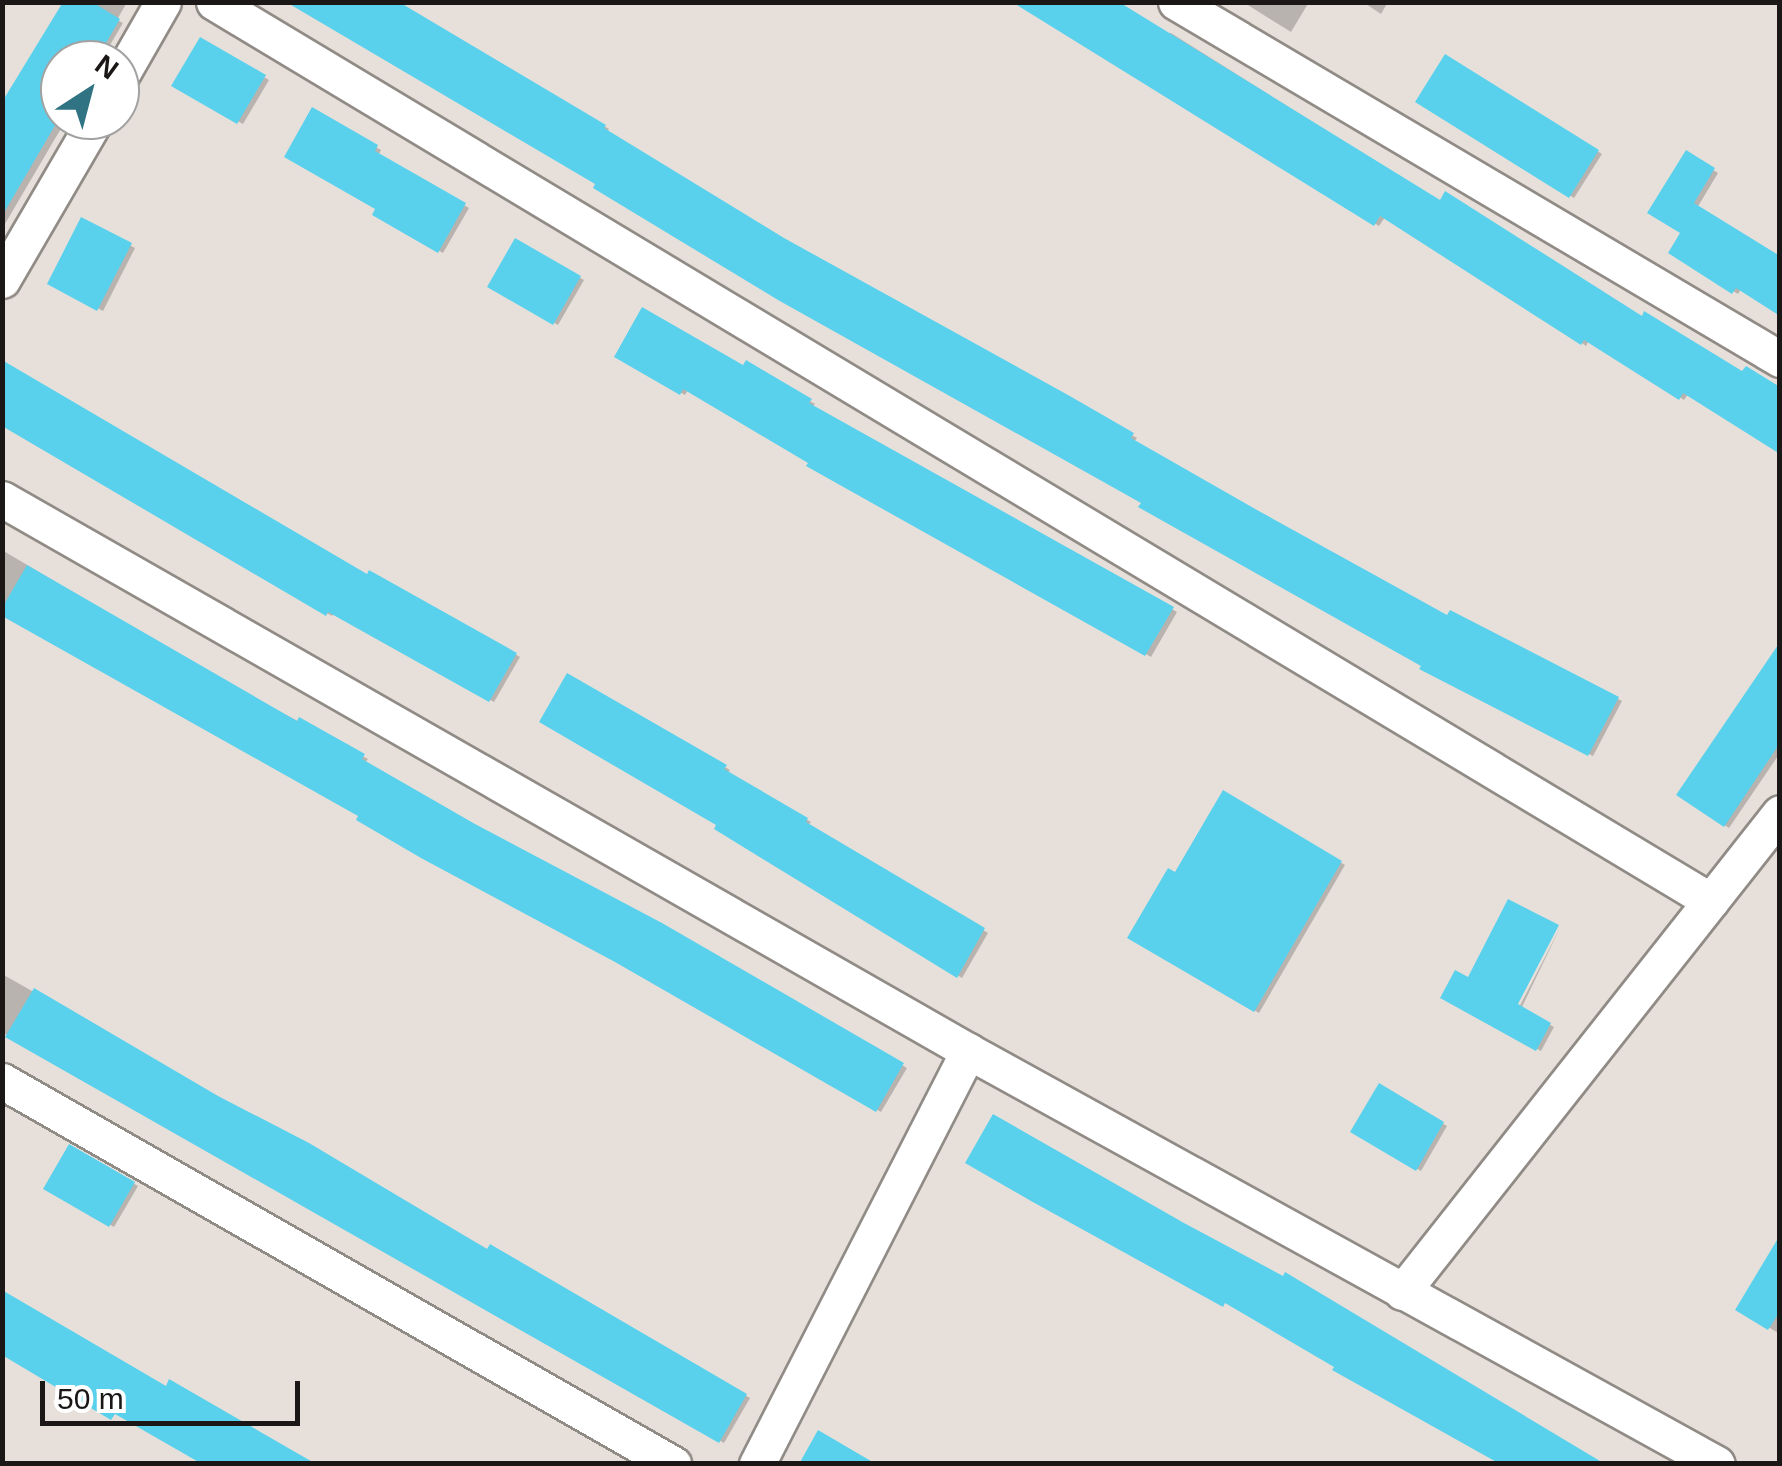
<!DOCTYPE html>
<style>
body{margin:0}
#map{position:relative;width:1782px;height:1466px;overflow:hidden;background:#e7e0da;font-family:Helvetica,sans-serif}
div>[style]{position:absolute}
.shadow>*{inset:0;background:#0003}
.building>*{inset:0;background:#59d1ec}
.roads{filter:drop-shadow(2px 0 #918b86) drop-shadow(-2px 0 #918b86) drop-shadow(0 2px #918b86) drop-shadow(0 -2px #918b86)}
.minor>*{height:35px;margin:-17.5px;padding:0 17.5px;transform-origin:17.5px;border-radius:17.5px;background:#fff}
span{translate:-50% -50%;white-space:nowrap;text-align:center;line-height:1.15;-webkit-text-stroke:10px #fff;paint-order:stroke}
.frame{position:absolute;inset:0;border:5px solid #1a1716;pointer-events:none}
.north{position:absolute;left:40px;top:40px;width:100px;height:100px;box-sizing:border-box;background:#fff;border:2px solid #a3a2a2;border-radius:50%;rotate:36deg;font-size:28px;font-weight:700;line-height:40px;text-align:center;color:#1a1716}
.north::after{content:'';display:block;margin:auto;width:35px;height:45px;background:#307484;clip-path:polygon(50% 0,100% 100%,50% 72%,0 100%)}
.scale{position:absolute;left:40px;top:1381px;width:260px;height:45px;box-sizing:border-box;border:5px solid #1a1716;border-top:0;padding-left:12px;font-size:30px;line-height:35px;white-space:nowrap;color:#1a1716;-webkit-text-stroke:8px #fff;paint-order:stroke}
</style>
<div id="map">
<div class="shadow">
<i style="clip-path:polygon(66px 2px,127px 2px,117px 20px,123px 23px,101px 60px,60px 60px,60px 120px,66px 120px,2px 229px,2px 111px)"></i>
<i style="clip-path:polygon(393px 2px,609px 129px,607px 133px,786px 242px,1067px 397px,1137px 438px,1134px 442px,1448px 618px,1451px 613px,1622px 701px,1593px 756px,1422px 668px,1424px 665px,599px 183px)"></i>
<i style="clip-path:polygon(1014px 2px,1113px 2px,1164px 34px,1171px 33px,1441px 203px,1446px 194px,1642px 319px,1645px 315px,1743px 375px,1747px 369px,1751px 371px,1780px 389px,1780px 451px,1688px 394px,1684px 400px,1589px 340px,1586px 346px,1582px 343px,1385px 217px,1379px 226px,1103px 52px,1101px 55px)"></i>
<i style="clip-path:polygon(1243px 2px,1309px 2px,1291px 32px)"></i>
<i style="clip-path:polygon(1363px 2px,1388px 2px,1381px 14px)"></i>
<i style="clip-path:polygon(200px 40px,269px 80px,243px 124px,175px 86px)"></i>
<i style="clip-path:polygon(1446px 57px,1602px 154px,1574px 198px,1419px 101px)"></i>
<i style="clip-path:polygon(313px 111px,381px 150px,378px 156px,469px 208px,443px 253px,375px 214px,378px 208px)"></i>
<i style="clip-path:polygon(1686px 153px,1718px 173px,1697px 208px,1741px 289px,1738px 294px,1671px 252px,1684px 233px)"></i>
<i style="clip-path:polygon(82px 220px,135px 248px,103px 311px,50px 283px)"></i>
<i style="clip-path:polygon(516px 241px,584px 280px,558px 325px,490px 286px)"></i>
<i style="clip-path:polygon(617px 356px,744px 369px,747px 364px,815px 404px,812px 407px,1177px 612px,1151px 657px,688px 390px,685px 395px)"></i>
<i style="clip-path:polygon(2px 423px,368px 577px,370px 574px,520px 657px,494px 702px,334px 613px,332px 616px)"></i>
<i style="clip-path:polygon(2px 550px,207px 672px,368px 759px,365px 763px,474px 826px,661px 926px,907px 1068px,881px 1112px,2px 611px)"></i>
<i style="clip-path:polygon(1780px 647px,1780px 753px,1729px 828px,1680px 795px)"></i>
<i style="clip-path:polygon(568px 676px,730px 770px,727px 774px,811px 822px,808px 826px,988px 933px,962px 978px,717px 828px,720px 824px)"></i>
<i style="clip-path:polygon(1224px 794px,1345px 865px,1259px 1013px,1131px 937px,1176px 875px)"></i>
<i style="clip-path:polygon(1560px 928px,1521px 1009px,1554px 1027px,1541px 1051px,1443px 997px,1469px 980px,1514px 1017px)"></i>
<i style="clip-path:polygon(2px 974px,750px 1398px,724px 1443px,2px 1032px)"></i>
<i style="clip-path:polygon(1380px 1087px,1447px 1126px,1421px 1171px,1354px 1132px)"></i>
<i style="clip-path:polygon(70px 1147px,138px 1186px,114px 1227px,47px 1188px)"></i>
<i style="clip-path:polygon(1780px 1240px,1780px 1334px,1738px 1309px)"></i>
</div>
<div class="building">
<i style="clip-path:polygon(63px 2px,92px 2px,120px 19px,96px 60px,60px 60px,60px 117px,2px 216px,2px 102px)"></i>
<i style="clip-path:polygon(286px 2px,399px 2px,606px 125px,604px 128px,784px 238px,1068px 395px,1134px 433px,1131px 438px,1257px 510px,1447px 615px,1450px 610px,1619px 697px,1588px 756px,1419px 669px,1421px 666px,1138px 507px,1141px 503px,778px 300px,593px 188px,595px 184px)"></i>
<i style="clip-path:polygon(1012px 2px,1119px 2px,1440px 200px,1445px 191px,1642px 316px,1644px 311px,1742px 371px,1746px 366px,1780px 387px,1780px 454px,1683px 393px,1679px 400px,1584px 340px,1581px 345px,1380px 216px,1374px 226px)"></i>
<i style="clip-path:polygon(200px 37px,266px 75px,237px 124px,171px 86px)"></i>
<i style="clip-path:polygon(1445px 54px,1599px 150px,1569px 198px,1415px 102px)"></i>
<i style="clip-path:polygon(312px 107px,378px 145px,375px 151px,466px 203px,438px 253px,372px 215px,375px 209px,284px 157px)"></i>
<i style="clip-path:polygon(1686px 150px,1715px 168px,1694px 203px,1780px 256px,1780px 316px,1736px 288px,1732px 294px,1668px 253px,1680px 233px,1647px 213px)"></i>
<i style="clip-path:polygon(81px 217px,132px 243px,97px 311px,47px 284px)"></i>
<i style="clip-path:polygon(515px 238px,581px 276px,553px 325px,487px 287px)"></i>
<i style="clip-path:polygon(642px 307px,743px 365px,746px 360px,812px 399px,809px 403px,1174px 607px,1145px 656px,806px 466px,808px 463px,683px 389px,680px 395px,614px 357px)"></i>
<i style="clip-path:polygon(2px 360px,367px 574px,369px 570px,517px 653px,489px 702px,328px 612px,326px 616px,2px 426px)"></i>
<i style="clip-path:polygon(27px 565px,297px 721px,299px 717px,365px 754px,362px 759px,475px 824px,662px 923px,904px 1063px,876px 1112px,615px 962px,421px 858px,356px 820px,358px 816px,2px 616px,2px 608px)"></i>
<i style="clip-path:polygon(1780px 642px,1780px 743px,1724px 827px,1676px 795px)"></i>
<i style="clip-path:polygon(567px 673px,727px 765px,724px 769px,808px 818px,806px 822px,985px 928px,957px 978px,714px 829px,716px 825px,539px 722px)"></i>
<i style="clip-path:polygon(1223px 790px,1342px 861px,1254px 1012px,1127px 938px,1168px 868px,1175px 872px)"></i>
<i style="clip-path:polygon(1508px 899px,1559px 925px,1518px 1004px,1551px 1023px,1536px 1051px,1440px 998px,1455px 970px,1468px 977px)"></i>
<i style="clip-path:polygon(34px 988px,218px 1096px,309px 1143px,487px 1249px,490px 1244px,747px 1394px,719px 1443px,5px 1037px)"></i>
<i style="clip-path:polygon(1379px 1083px,1444px 1122px,1416px 1171px,1350px 1132px)"></i>
<i style="clip-path:polygon(993px 1114px,1184px 1223px,1283px 1276px,1285px 1272px,1605px 1464px,1500px 1464px,1332px 1370px,1334px 1367px,1225px 1303px,1223px 1307px,1031px 1201px,965px 1163px)"></i>
<i style="clip-path:polygon(69px 1144px,135px 1182px,109px 1227px,43px 1189px)"></i>
<i style="clip-path:polygon(1780px 1235px,1780px 1311px,1768px 1330px,1735px 1310px)"></i>
<i style="clip-path:polygon(2px 1290px,166px 1386px,169px 1379px,316px 1464px,202px 1464px,115px 1414px,111px 1420px,2px 1355px)"></i>
<i style="clip-path:polygon(818px 1430px,876px 1464px,799px 1464px)"></i>
</div>
<div class="roads">
<div class="minor">
<i style="left:214px;top:2px;width:1746px;rotate:30.99deg"></i>
<i style="left:1176px;top:2px;width:702px;rotate:30.59deg"></i>
<i style="left:120px;top:77px;width:86px;rotate:-60.2deg"></i>
<i style="left:2px;top:280px;width:185px;rotate:-59.8deg"></i>
<i style="left:2px;top:499px;width:1113px;rotate:29.74deg"></i>
<i style="left:968px;top:1051px;width:855px;rotate:28.87deg"></i>
<i style="left:2px;top:1081px;width:773px;rotate:29.72deg"></i>
<i style="left:1402px;top:1292px;width:610px;rotate:-51.72deg"></i>
<i style="left:757px;top:1464px;width:464px;rotate:-62.9deg"></i>
</div>
</div>
<div class="frame"></div>
<div class="north">N</div>
<div class="scale">50 m</div>
</div>
